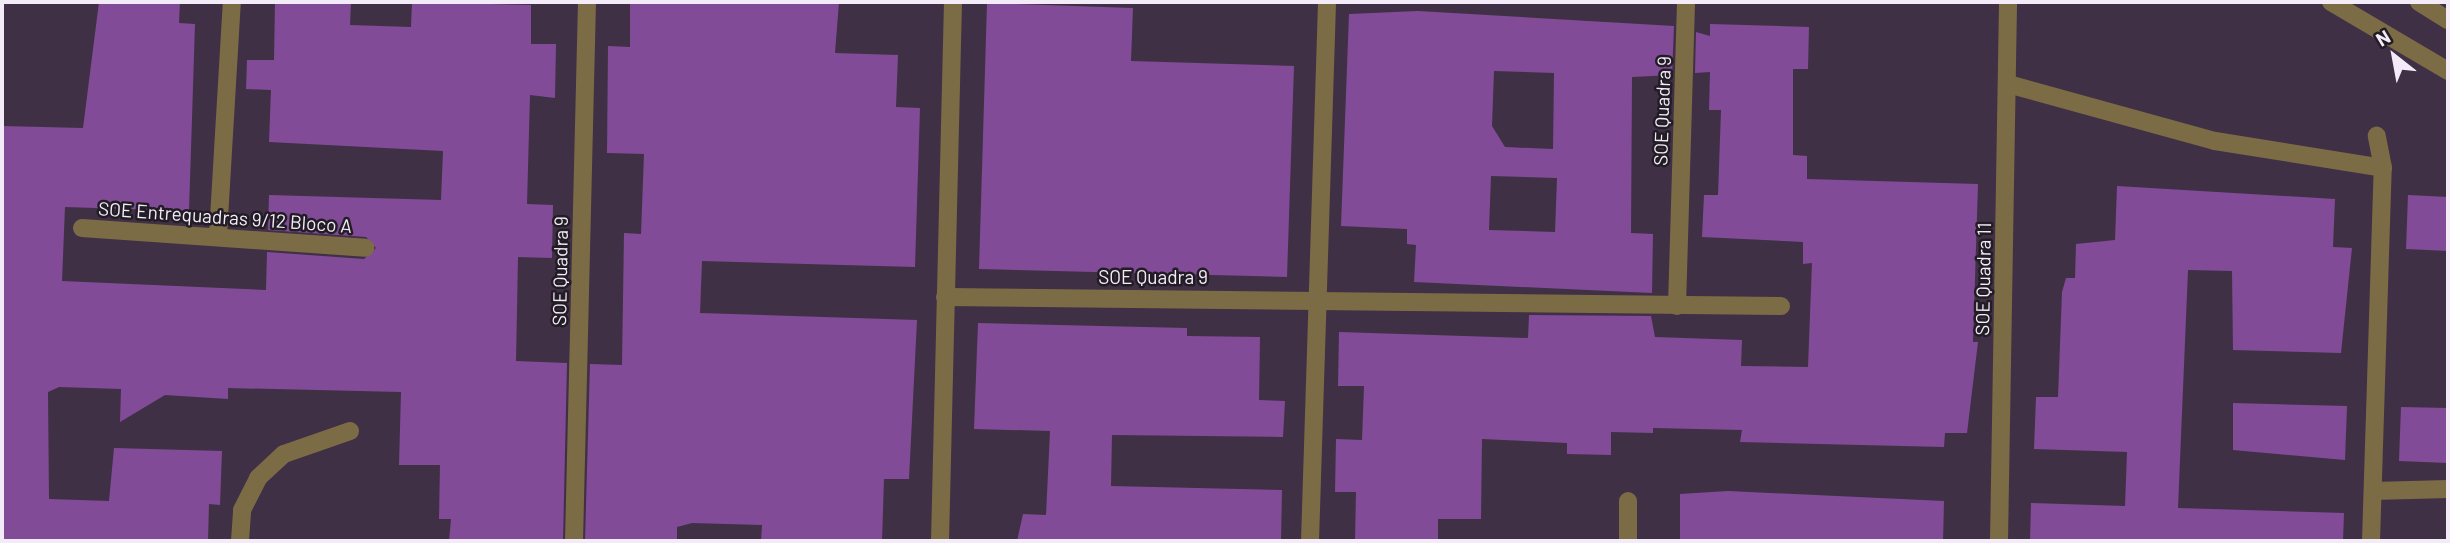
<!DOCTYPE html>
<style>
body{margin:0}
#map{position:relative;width:2450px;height:543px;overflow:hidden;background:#403046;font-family:Barlow,sans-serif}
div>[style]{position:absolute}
.building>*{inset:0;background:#824b97}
.minor>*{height:18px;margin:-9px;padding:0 9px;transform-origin:9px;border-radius:9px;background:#7c6c46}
span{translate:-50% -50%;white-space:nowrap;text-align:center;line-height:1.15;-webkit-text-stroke:5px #221c25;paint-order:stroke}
.street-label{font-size:19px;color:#f4ebf9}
.frame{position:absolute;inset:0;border:4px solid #f4ebf9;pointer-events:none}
.north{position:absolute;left:2359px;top:21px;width:70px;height:70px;-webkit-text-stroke:5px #221c25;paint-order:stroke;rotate:329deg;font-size:19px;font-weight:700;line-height:28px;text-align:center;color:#f4ebf9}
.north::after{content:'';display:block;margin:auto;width:24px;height:32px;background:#f4ebf9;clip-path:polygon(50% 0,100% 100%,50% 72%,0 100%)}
</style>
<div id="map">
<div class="building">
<i style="clip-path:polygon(99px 2px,180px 2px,179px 23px,195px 24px,189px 211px,65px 207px,62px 281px,266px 290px,267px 252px,364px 259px,376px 248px,366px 237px,268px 230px,269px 195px,441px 200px,443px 151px,269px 142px,271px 90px,246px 89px,247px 60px,274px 60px,275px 2px,351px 2px,350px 25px,411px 27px,412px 2px,531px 5px,531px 44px,556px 44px,555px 98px,530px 95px,527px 204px,553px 205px,552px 258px,518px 257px,516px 361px,567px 363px,563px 541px,449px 541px,451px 519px,439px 519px,440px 465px,399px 465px,401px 392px,228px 388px,228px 399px,165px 395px,120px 422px,121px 389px,59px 387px,48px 392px,49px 499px,109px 501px,114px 448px,222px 451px,220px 505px,209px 504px,208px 541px,2px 541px,2px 126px,83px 128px)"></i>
<i style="clip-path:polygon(630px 2px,839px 2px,835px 53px,898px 55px,896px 107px,920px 108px,915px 267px,702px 261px,700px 313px,917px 320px,909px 479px,884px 479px,882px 541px,761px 541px,762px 525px,692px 523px,677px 527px,677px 541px,585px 541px,590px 364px,622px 365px,624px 233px,641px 234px,644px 154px,607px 153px,608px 46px,630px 47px)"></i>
<i style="clip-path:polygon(987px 3px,1133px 8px,1131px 61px,1294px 66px,1287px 277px,979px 269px)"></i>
<i style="clip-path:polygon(evenodd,1418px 11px,1674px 26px,1672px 75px,1632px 77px,1631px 233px,1653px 234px,1652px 293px,1414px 282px,1416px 245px,1407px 244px,1407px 229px,1341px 226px,1349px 14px,1418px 11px,1494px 71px,1554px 73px,1553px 149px,1505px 147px,1492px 126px,1494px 71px,1418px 11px,1491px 176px,1557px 178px,1555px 232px,1489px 230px,1491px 176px)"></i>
<i style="clip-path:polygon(1710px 24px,1809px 27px,1808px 69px,1793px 69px,1793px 155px,1807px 156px,1807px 179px,1978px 184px,1973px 342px,1978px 342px,1967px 433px,1945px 433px,1944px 447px,1740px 442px,1742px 430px,1653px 428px,1653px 433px,1611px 432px,1611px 455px,1567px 454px,1567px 443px,1482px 439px,1481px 519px,1438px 519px,1438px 541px,1355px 541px,1356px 492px,1335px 492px,1336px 439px,1362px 440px,1364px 386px,1338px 386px,1339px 332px,1528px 338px,1529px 315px,1651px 316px,1655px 337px,1742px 340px,1741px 366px,1808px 367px,1812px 263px,1803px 264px,1803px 242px,1702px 237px,1704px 195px,1718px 195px,1721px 110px,1709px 110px,1710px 72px,1695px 73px,1696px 32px,1710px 36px)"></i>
<i style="clip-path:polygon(2117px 186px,2335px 199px,2333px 247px,2352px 248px,2341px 353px,2233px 350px,2232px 271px,2188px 270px,2178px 508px,2344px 513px,2343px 541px,2030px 541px,2031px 503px,2125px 506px,2127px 452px,2034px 449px,2036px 397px,2058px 397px,2062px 292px,2066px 278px,2075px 278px,2076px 244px,2115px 240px)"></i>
<i style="clip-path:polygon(2408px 195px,2448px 197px,2448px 251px,2406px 249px)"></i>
<i style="clip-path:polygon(978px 323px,1187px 328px,1187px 336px,1260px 337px,1259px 400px,1285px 401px,1283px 437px,1112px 435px,1111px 486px,1282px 490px,1281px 541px,1017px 541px,1023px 514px,1046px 515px,1050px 431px,974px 429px)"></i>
<i style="clip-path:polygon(2233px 403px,2347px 406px,2345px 460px,2233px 450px)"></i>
<i style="clip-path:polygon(2401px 407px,2448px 408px,2448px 463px,2399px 461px)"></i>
<i style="clip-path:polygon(1728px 491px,1944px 501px,1943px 541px,1680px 541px,1680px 494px)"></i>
</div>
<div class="minor">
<i style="left:2331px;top:2px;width:136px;rotate:30.5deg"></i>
<i style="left:2419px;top:2px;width:34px;rotate:32deg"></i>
<i style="left:2008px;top:84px;width:215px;rotate:15.4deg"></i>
<i style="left:2215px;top:141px;width:170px;rotate:9.1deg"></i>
<i style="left:82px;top:228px;width:284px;rotate:4deg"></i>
<i style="left:218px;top:235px;width:233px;rotate:-86.6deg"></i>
<i style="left:945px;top:297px;width:836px;rotate:0.62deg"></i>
<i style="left:1677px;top:306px;width:304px;rotate:-88.3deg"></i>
<i style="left:2373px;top:491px;width:75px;rotate:-1.5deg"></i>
<i style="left:240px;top:541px;width:31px;rotate:-86deg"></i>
<i style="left:242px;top:510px;width:36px;rotate:-63deg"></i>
<i style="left:258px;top:478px;width:35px;rotate:-43deg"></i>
<i style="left:284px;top:454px;width:70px;rotate:-19.2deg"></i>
<i style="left:574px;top:541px;width:539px;rotate:-88.62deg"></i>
<i style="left:940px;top:541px;width:539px;rotate:-88.62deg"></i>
<i style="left:1310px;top:541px;width:539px;rotate:-88.19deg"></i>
<i style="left:1628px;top:541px;width:40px;rotate:-90deg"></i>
<i style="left:1999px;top:541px;width:539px;rotate:-89.04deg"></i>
<i style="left:2371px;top:541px;width:373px;rotate:-88.2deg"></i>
<i style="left:2383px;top:168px;width:33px;rotate:-101deg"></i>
</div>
<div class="street-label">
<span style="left:1662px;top:111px;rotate:-88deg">SOE Quadra 9</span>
<span style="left:225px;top:217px;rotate:4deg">SOE Entrequadras 9/12 Bloco A</span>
<span style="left:560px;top:271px;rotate:-89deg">SOE Quadra 9</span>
<span style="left:1153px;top:277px">SOE Quadra 9</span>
<span style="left:1983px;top:279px;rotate:-89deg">SOE Quadra 11</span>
</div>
<div class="frame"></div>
<div class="north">N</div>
</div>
